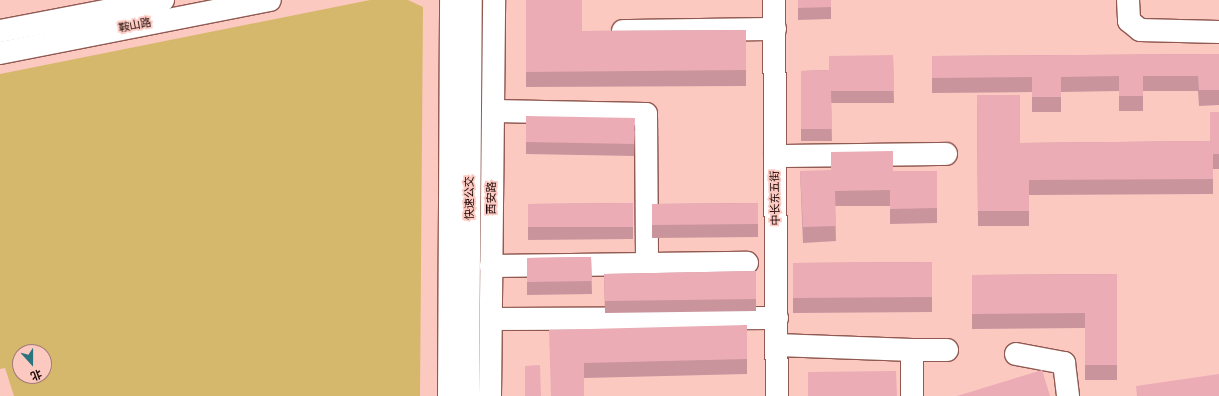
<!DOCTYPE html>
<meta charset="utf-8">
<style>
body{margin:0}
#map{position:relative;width:1219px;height:396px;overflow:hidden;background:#fcc9c1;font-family:Rubik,"Noto Sans SC",sans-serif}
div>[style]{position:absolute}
.green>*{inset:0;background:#d6b86d}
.roads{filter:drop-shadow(1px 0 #905951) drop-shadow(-1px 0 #905951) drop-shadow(0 1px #905951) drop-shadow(0 -1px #905951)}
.minor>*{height:22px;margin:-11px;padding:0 11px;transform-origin:11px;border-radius:11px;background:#fff}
.major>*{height:22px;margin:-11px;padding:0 11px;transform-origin:11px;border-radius:11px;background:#fff}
.wall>*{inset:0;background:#ca949d}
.building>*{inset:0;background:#ebacb6}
span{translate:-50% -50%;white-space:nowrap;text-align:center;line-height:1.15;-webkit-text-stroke:3.5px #fcc9c1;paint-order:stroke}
.street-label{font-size:11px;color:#1c0806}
.north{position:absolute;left:12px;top:344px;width:40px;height:40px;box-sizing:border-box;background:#fcc9c1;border:1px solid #a27c76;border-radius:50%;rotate:159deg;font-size:11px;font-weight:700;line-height:16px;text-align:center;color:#1c0806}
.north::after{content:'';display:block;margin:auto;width:14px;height:18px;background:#2b737d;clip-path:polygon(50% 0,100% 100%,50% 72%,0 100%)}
</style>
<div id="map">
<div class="green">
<i style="clip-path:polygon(evenodd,370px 0,408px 0,423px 7px,420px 396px,14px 396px,5px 368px,0 369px,0 74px,370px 0,20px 352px,44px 352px,44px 376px,20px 376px,20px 352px)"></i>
</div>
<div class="roads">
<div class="minor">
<i style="left:774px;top:0;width:396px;rotate:89.6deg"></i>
<i style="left:1128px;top:0;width:21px;rotate:87deg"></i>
<i style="left:1129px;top:21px;width:14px;rotate:39deg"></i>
<i style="left:1140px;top:30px;width:79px;rotate:1.5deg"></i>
<i style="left:623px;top:31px;width:152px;rotate:-0.8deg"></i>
<i style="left:493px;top:111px;width:153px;rotate:1.1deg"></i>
<i style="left:646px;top:114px;width:151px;rotate:89.6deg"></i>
<i style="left:775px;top:156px;width:171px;rotate:-0.7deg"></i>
<i style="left:491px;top:266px;width:256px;rotate:-0.7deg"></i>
<i style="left:491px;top:319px;width:286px;rotate:-0.2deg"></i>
<i style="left:777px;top:345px;width:135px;rotate:2.1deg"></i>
<i style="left:912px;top:350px;width:46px;rotate:90deg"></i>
<i style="left:912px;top:350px;width:35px"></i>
<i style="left:1016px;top:354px;width:49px;rotate:10.6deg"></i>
<i style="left:1064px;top:363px;width:33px;rotate:83deg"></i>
<i style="left:468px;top:396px;width:396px;rotate:-89.6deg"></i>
</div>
<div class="major">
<i style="left:0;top:31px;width:166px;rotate:-10.8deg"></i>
<i style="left:0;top:53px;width:275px;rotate:-11.1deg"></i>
<i style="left:449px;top:396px;width:396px;rotate:-89.7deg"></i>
<i style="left:490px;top:396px;width:396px;rotate:-89.4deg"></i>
</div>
</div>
<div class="wall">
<i style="clip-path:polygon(526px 0,582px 31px,746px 30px,746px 86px,526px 87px)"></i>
<i style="clip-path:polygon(798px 0,831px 0,831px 19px,798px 20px)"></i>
<i style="clip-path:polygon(1219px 54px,1219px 105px,1199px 106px,1198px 91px,1143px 91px,1143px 111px,1119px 111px,1119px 91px,1061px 92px,1061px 112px,1032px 112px,1032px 92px,932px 93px,932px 56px)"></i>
<i style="clip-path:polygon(893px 55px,894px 103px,831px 103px,832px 141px,801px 141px,801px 71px,829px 70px)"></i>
<i style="clip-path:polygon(977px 95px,1020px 143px,1210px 141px,1219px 112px,1219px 169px,1213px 169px,1213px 194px,1029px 195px,1029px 226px,978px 226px)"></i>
<i style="clip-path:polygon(526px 116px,635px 131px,634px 156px,526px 154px)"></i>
<i style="clip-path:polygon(800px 171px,937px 171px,937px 223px,890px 224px,890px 206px,835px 206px,836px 241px,803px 243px)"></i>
<i style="clip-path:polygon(633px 203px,633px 239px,528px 240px,528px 204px)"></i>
<i style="clip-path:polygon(758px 203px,758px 237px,652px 238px,652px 204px)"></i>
<i style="clip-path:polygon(591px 257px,592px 294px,527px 295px,527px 258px)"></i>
<i style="clip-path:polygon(932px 262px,932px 312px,793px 313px,793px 263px)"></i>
<i style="clip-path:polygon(756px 271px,756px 311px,605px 313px,604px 274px)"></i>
<i style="clip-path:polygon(1117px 274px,1117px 380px,1085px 380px,1085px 328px,972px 329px,972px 275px)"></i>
<i style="clip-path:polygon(747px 325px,747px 374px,584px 378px,549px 345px)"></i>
</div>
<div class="building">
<i style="clip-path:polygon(526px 0,582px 0,582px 31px,746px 30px,746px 70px,526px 72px)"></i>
<i style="clip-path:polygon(798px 0,831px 0,831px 7px,798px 8px)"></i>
<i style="clip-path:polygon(1219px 54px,1219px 90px,1199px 90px,1198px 76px,1143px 76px,1143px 96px,1119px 96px,1119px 76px,1061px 77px,1061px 97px,1032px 97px,1032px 77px,932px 78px,932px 56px)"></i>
<i style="clip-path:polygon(893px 55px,894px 91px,831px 91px,832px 129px,801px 129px,801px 71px,829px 70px,829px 56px)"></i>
<i style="clip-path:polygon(977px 95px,1020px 95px,1020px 143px,1210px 141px,1210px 112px,1219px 112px,1219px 154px,1213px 154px,1213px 179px,1029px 180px,1029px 211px,978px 211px)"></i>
<i style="clip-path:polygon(526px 116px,635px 118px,634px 144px,526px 142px)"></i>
<i style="clip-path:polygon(893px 151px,893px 171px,937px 171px,937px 208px,890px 209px,890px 190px,835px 191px,836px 226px,803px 227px,800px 171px,831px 170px,831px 152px)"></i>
<i style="clip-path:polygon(633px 203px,633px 227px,528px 227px,528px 204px)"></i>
<i style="clip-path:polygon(758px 203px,758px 224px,652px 225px,652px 204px)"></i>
<i style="clip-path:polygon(591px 257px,592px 281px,527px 282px,527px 258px)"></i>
<i style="clip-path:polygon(932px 262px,932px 297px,793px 298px,793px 263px)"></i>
<i style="clip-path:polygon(756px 271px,756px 299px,605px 301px,604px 274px)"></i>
<i style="clip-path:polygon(1117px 274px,1117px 365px,1085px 365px,1085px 313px,972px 314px,972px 275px)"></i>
<i style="clip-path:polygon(747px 325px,747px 359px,584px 363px,584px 396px,551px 396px,549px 330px)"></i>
<i style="clip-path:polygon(540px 365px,541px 396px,525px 396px,525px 366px)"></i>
<i style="clip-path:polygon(1042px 370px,1050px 396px,957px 396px)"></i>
<i style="clip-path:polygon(896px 371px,897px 396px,808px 396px,808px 372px)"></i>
<i style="clip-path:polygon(1219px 374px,1219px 396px,1137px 396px,1136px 386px)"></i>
</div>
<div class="street-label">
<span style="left:135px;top:26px;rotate:-11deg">鞍山路</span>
<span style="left:470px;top:198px;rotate:-90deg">快速公交</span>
<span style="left:492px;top:198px;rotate:-90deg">西安路</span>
<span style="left:776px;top:198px;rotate:-91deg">中长东五街</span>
</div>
<div class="north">北</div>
</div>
